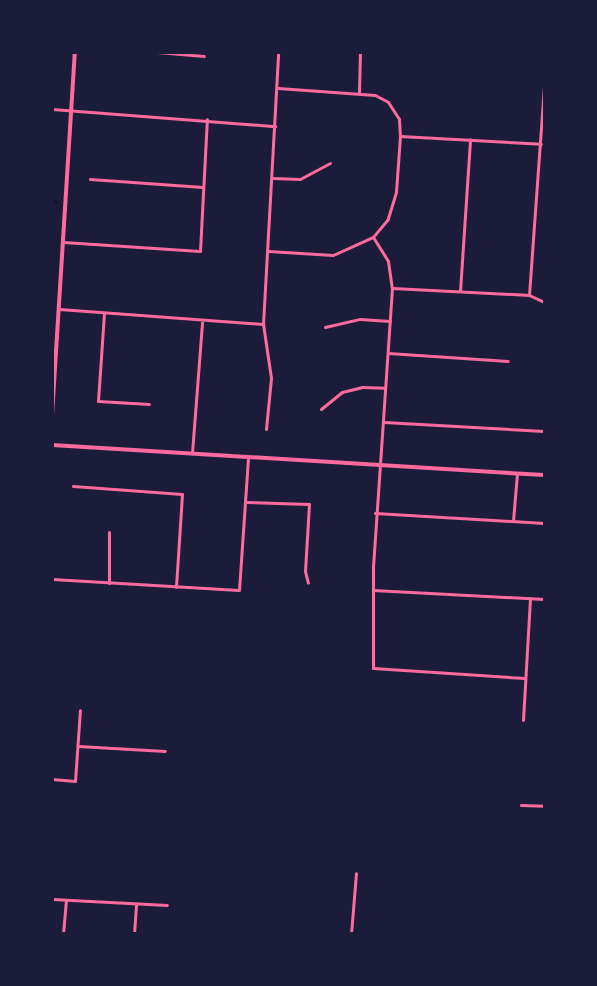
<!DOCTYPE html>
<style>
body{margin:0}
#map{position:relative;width:597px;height:986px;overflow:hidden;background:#1b1b3a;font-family:Literata,serif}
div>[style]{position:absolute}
.stream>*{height:1.5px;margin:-0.75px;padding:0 0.75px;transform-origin:0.75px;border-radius:0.75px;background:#12122b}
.minor>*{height:3px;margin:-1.5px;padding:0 1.5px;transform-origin:1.5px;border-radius:1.5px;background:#ff6b9d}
.tertiary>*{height:4px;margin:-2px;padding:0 2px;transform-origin:2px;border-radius:2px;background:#ff6b9d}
span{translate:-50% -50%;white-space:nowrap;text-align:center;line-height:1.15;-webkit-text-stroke:6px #1b1b3a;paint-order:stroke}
.frame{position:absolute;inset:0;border:54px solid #1b1b3a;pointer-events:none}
</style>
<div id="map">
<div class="stream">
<i style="left:52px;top:201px;width:6px;rotate:9deg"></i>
</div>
<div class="minor">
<i style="left:157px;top:52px;width:47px;rotate:4.9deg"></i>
<i style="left:278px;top:88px;width:97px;rotate:4.1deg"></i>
<i style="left:375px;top:95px;width:15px;rotate:28deg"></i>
<i style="left:388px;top:102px;width:20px;rotate:57deg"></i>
<i style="left:399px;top:119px;width:17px;rotate:87deg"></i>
<i style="left:400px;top:136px;width:141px;rotate:3.2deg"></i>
<i style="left:359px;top:92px;width:40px;rotate:-88.6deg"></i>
<i style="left:52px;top:109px;width:224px;rotate:4.4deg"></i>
<i style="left:400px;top:136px;width:56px;rotate:94.1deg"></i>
<i style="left:396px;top:192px;width:28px;rotate:107deg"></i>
<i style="left:388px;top:219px;width:23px;rotate:130deg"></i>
<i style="left:373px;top:237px;width:28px;rotate:58deg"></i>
<i style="left:388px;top:261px;width:27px;rotate:82deg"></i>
<i style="left:392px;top:288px;width:278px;rotate:93.9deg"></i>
<i style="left:373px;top:565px;width:103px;rotate:90deg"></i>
<i style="left:373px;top:668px;width:152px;rotate:3.8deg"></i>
<i style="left:273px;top:178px;width:27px;rotate:2deg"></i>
<i style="left:300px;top:179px;width:34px;rotate:-28deg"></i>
<i style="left:90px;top:179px;width:113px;rotate:4deg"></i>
<i style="left:63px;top:242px;width:137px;rotate:3.8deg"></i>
<i style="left:200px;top:251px;width:132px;rotate:-87deg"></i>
<i style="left:268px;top:251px;width:65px;rotate:3.5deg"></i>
<i style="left:333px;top:255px;width:44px;rotate:-24.2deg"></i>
<i style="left:392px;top:288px;width:137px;rotate:2.9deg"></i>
<i style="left:529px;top:295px;width:17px;rotate:25deg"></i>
<i style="left:460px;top:291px;width:152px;rotate:-86.2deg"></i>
<i style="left:529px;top:295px;width:208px;rotate:-85.9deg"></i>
<i style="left:59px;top:309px;width:205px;rotate:4.2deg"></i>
<i style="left:104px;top:313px;width:88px;rotate:93.9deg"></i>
<i style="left:98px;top:401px;width:51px;rotate:3.4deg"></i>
<i style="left:325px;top:327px;width:36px;rotate:-13deg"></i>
<i style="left:360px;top:319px;width:30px;rotate:4deg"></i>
<i style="left:388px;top:353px;width:120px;rotate:3.8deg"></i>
<i style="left:321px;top:409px;width:27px;rotate:-39deg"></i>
<i style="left:342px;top:392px;width:21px;rotate:-14deg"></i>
<i style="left:362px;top:387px;width:23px;rotate:2deg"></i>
<i style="left:384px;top:422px;width:160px;rotate:3.2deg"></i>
<i style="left:266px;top:429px;width:51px;rotate:-84.4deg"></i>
<i style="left:271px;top:378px;width:55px;rotate:-98.4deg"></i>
<i style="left:263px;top:324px;width:272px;rotate:-86.8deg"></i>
<i style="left:192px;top:453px;width:131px;rotate:-85.6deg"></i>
<i style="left:73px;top:486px;width:109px;rotate:4.2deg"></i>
<i style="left:182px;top:494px;width:93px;rotate:93.7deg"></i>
<i style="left:246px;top:502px;width:63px;rotate:1.8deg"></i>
<i style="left:309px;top:504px;width:67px;rotate:93.4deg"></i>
<i style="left:305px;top:571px;width:12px;rotate:76deg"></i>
<i style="left:375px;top:513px;width:169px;rotate:3.4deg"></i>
<i style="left:513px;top:521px;width:48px;rotate:-85.2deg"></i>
<i style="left:109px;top:532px;width:51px;rotate:90deg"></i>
<i style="left:52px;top:579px;width:187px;rotate:3.4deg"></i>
<i style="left:239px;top:590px;width:133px;rotate:-86.1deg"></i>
<i style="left:373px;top:590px;width:171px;rotate:3deg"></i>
<i style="left:523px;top:720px;width:122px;rotate:-86.7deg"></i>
<i style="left:78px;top:746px;width:87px;rotate:3.3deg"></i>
<i style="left:52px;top:779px;width:23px;rotate:5deg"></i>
<i style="left:75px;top:781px;width:71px;rotate:-86deg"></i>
<i style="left:521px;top:805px;width:23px;rotate:2deg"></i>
<i style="left:52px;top:899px;width:115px;rotate:3deg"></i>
<i style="left:63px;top:934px;width:34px;rotate:-85deg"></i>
<i style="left:134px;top:934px;width:30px;rotate:-86deg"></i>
<i style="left:351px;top:934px;width:61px;rotate:-85.3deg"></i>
</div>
<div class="tertiary">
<i style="left:52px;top:415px;width:364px;rotate:-86.4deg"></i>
<i style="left:52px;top:445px;width:493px;rotate:3.5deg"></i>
</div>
<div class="frame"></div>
</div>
